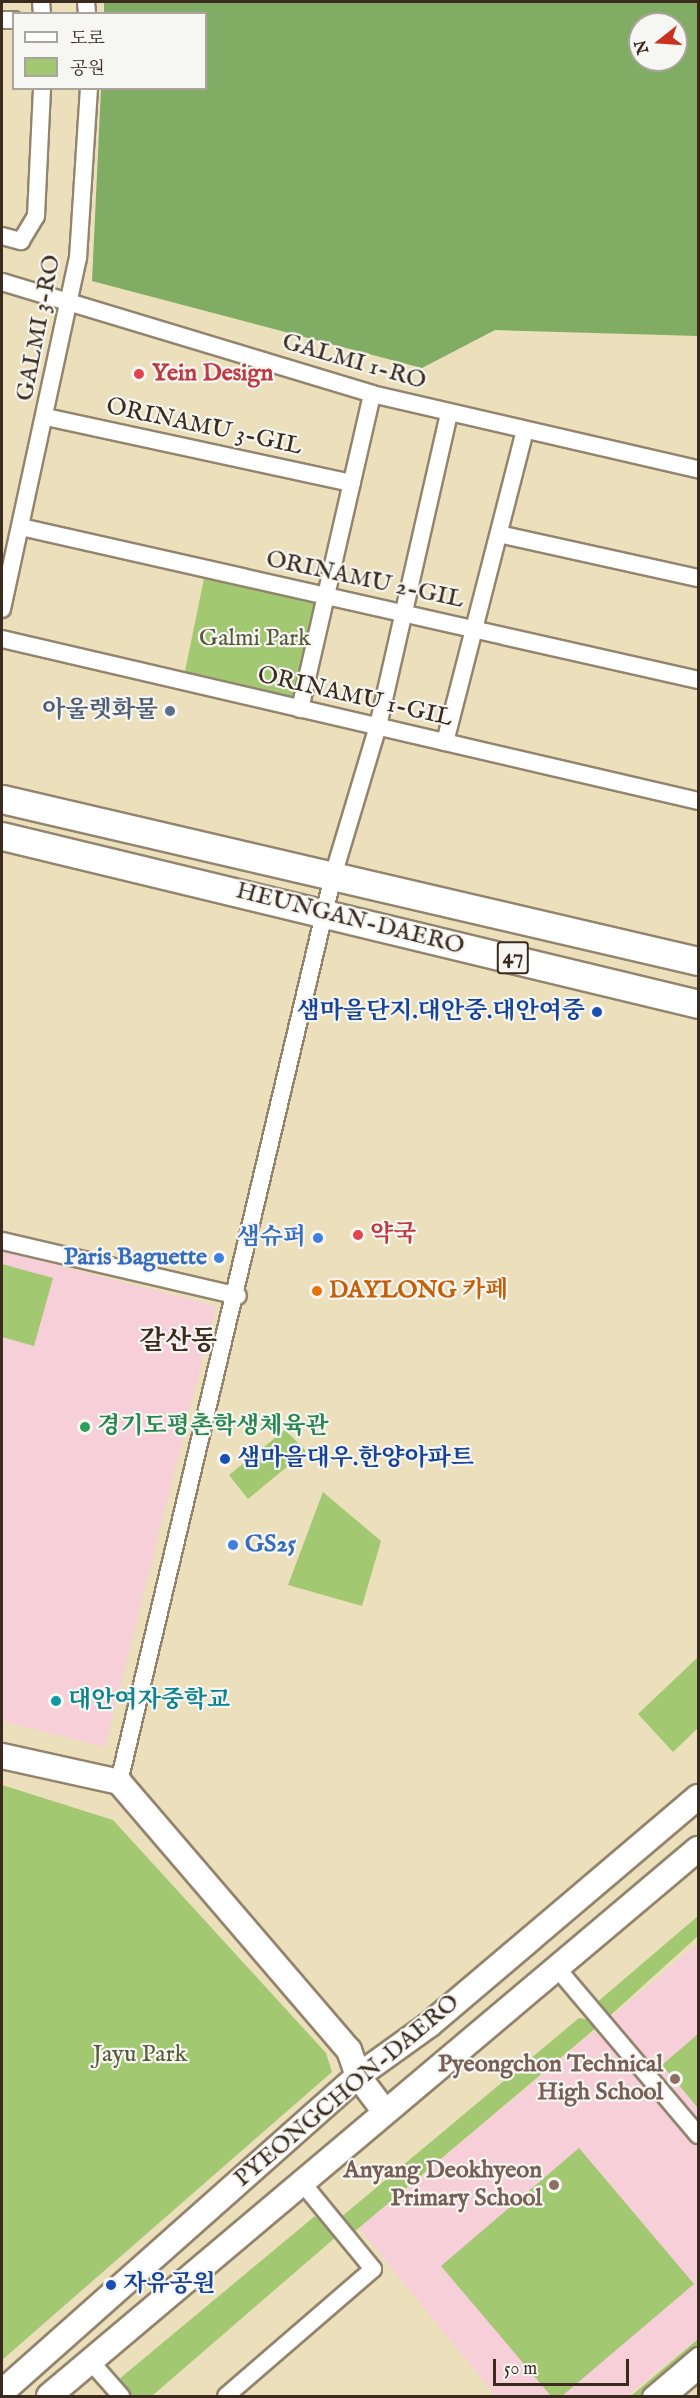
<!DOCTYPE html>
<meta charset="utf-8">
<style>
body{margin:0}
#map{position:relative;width:700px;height:2398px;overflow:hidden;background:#ebdfbc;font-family:"IM FELL English","Noto Serif KR",serif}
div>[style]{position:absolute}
.built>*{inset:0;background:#f6cfd8}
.green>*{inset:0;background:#a2c872}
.forest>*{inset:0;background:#81ac64}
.roads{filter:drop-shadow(2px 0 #93846d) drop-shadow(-2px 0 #93846d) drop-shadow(0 2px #93846d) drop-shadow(0 -2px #93846d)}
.street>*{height:16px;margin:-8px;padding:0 8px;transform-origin:8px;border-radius:8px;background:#fff}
.secondary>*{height:24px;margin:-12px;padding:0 12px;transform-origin:12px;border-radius:12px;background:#fff}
.primary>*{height:27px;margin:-13.5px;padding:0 13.5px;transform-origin:13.5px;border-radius:13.5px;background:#fff}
.dots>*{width:16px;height:16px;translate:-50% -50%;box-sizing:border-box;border:3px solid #f6f6f2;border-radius:50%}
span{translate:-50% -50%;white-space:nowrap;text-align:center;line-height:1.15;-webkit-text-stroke:4.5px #f6f6f2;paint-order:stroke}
.shield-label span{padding:2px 4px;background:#f6f6f2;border:2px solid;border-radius:4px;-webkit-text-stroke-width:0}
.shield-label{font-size:22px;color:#3b2a1e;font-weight:700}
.street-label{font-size:24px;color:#3b2a1e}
.health-label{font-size:24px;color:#be3a42;font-weight:700}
.left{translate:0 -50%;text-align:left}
.park-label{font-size:24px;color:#5a5937}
.service-label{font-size:24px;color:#4e5e75;font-weight:700}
.right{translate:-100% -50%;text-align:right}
.transit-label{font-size:24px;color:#164399;font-weight:700}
.shop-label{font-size:24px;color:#366cbe;font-weight:700}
.food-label{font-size:24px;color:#c56008;font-weight:700}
.leisure-label{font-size:24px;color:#27864d;font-weight:700}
.culture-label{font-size:24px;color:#0d838f;font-weight:700}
.education-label{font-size:24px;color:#785e54;font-weight:700}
.quarter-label{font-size:27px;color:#3b2a1e;font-weight:700}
.frame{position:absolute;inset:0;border:3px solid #3b2a1e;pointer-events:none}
.legend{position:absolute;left:12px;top:12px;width:195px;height:78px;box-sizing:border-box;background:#f6f6f2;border:2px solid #aba49d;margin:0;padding:8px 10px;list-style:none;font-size:18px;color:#3b2a1e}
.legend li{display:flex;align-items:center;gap:12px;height:30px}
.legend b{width:30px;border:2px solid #aba49d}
.north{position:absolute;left:628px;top:12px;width:60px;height:60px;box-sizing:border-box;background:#f6f6f2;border:2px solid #aba49d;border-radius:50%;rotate:253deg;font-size:16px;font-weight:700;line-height:24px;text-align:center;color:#3b2a1e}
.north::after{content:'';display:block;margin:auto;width:21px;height:27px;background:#c8321e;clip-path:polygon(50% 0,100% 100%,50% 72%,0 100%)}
.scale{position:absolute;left:493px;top:2359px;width:136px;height:27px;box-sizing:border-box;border:3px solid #3b2a1e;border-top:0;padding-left:8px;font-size:18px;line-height:21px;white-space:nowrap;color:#3b2a1e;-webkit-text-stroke:4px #f6f6f2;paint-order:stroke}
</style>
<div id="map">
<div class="built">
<i style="clip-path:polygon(2px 1251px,216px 1306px,105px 1747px,2px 1721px)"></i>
<i style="clip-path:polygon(698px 1943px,698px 2133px,603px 2024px)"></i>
<i style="clip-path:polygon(599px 2027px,698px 2142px,698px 2338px,627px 2396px,496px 2396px,359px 2228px)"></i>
</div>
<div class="green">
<i style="clip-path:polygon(206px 569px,329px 597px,300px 709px,183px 681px)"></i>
<i style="clip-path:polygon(2px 1264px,53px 1278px,34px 1346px,2px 1337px)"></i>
<i style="clip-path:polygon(285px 1430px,306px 1451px,248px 1499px,229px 1475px)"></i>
<i style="clip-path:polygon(323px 1492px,381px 1541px,362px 1606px,288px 1585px)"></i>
<i style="clip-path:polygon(698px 1657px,698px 1728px,673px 1752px,638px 1714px)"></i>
<i style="clip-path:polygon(2px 1785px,113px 1820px,326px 2053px,332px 2072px,2px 2360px)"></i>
<i style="clip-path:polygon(698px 1916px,698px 1936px,603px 2022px,347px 2238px,340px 2218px,579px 2018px,602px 2022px,595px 2004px)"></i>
<i style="clip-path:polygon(698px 2034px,698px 2108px,662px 2065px)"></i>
<i style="clip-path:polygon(579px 2148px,694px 2284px,562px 2396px,551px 2396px,441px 2266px)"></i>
<i style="clip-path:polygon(315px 2216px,337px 2236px,152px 2396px,124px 2396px,116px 2387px,118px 2380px)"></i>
<i style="clip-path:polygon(698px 2339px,698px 2365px,662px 2396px,631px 2396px)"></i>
</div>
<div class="forest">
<i style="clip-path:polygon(evenodd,104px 2px,698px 2px,698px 336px,495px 330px,422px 368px,92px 281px,101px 89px,206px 88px,206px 14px,104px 13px,104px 2px,640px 24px,676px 24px,676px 60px,640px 60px,640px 24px)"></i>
</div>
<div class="roads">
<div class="street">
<i style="left:41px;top:2px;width:12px;rotate:85deg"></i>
<i style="left:86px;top:2px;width:12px;rotate:85deg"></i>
<i style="left:2px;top:20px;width:12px"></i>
<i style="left:2px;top:236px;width:20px;rotate:15deg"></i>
<i style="left:21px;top:241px;width:29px;rotate:-59deg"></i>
<i style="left:36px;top:216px;width:128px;rotate:-87.3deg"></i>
<i style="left:2px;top:282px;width:387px;rotate:16.8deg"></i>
<i style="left:372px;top:394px;width:335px;rotate:13deg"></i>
<i style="left:46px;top:417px;width:313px;rotate:12.2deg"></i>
<i style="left:21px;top:527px;width:694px;rotate:12.73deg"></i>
<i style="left:499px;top:534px;width:204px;rotate:12.5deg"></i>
<i style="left:2px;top:609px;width:359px;rotate:-77.8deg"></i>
<i style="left:78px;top:258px;width:170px;rotate:-86.3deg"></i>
<i style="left:2px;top:639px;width:715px;rotate:13.1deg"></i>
<i style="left:300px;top:709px;width:323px;rotate:-77.1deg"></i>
<i style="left:445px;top:742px;width:321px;rotate:-75.6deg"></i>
<i style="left:2px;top:1241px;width:242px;rotate:13.1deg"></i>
<i style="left:119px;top:1782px;width:931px;rotate:-76.71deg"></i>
<i style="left:333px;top:876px;width:157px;rotate:-73.3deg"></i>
<i style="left:378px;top:726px;width:321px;rotate:-77.2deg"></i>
<i style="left:556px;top:1967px;width:220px;rotate:49.8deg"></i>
<i style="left:92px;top:2363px;width:44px;rotate:48.7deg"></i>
<i style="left:226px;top:2396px;width:194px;rotate:-40.8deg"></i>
<i style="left:373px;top:2269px;width:115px;rotate:-129.4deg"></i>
<i style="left:651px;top:2396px;width:62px;rotate:-40.4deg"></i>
<i style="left:669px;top:2396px;width:38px;rotate:-40deg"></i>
</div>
<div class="secondary">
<i style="left:2px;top:1756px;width:120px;rotate:12.5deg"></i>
<i style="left:119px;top:1782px;width:353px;rotate:49.4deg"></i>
<i style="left:349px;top:2050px;width:28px;rotate:71deg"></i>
<i style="left:358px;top:2076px;width:45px;rotate:53.1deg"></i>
<i style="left:2px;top:2392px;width:476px;rotate:-41.6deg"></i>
<i style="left:358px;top:2076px;width:87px;rotate:-35.7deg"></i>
<i style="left:429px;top:2025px;width:353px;rotate:-40.3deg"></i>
<i style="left:49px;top:2396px;width:849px;rotate:-40.13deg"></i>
</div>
<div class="primary">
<i style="left:2px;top:799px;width:715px;rotate:13.1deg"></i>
<i style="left:2px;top:836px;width:716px;rotate:13.57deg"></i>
</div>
</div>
<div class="dots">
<i style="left:139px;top:374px;background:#e0444e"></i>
<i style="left:170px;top:711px;background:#5c6f8a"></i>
<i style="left:597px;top:1012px;background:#1a4fb4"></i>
<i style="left:358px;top:1235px;background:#e0444e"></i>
<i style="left:318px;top:1238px;background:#3f7fe0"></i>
<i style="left:219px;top:1258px;background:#3f7fe0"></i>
<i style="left:317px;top:1291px;background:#e8710a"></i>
<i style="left:85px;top:1427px;background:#2e9e5b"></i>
<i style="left:225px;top:1459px;background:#1a4fb4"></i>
<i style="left:233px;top:1545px;background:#3f7fe0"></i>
<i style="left:56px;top:1701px;background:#0f9aa8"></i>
<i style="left:675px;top:2079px;background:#8d6e63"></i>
<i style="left:554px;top:2185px;background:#8d6e63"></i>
<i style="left:111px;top:2285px;background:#1a4fb4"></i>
</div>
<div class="shield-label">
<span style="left:513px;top:958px">47</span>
</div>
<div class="street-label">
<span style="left:39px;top:328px;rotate:-79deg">GALMI 3-RO</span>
<span style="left:354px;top:362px;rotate:16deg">GALMI 1-RO</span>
<span style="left:204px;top:427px;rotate:12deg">ORINAMU 3-GIL</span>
<span style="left:365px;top:580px;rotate:12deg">ORINAMU 2-GIL</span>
<span style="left:355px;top:697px;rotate:13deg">ORINAMU 1-GIL</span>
<span style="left:350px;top:919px;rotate:14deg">HEUNGAN-DAERO</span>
<span style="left:347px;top:2091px;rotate:-40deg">PYEONGCHON-DAERO</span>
</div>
<div class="health-label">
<span class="left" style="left:152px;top:374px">Yein Design</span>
<span class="left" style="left:370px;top:1235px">약국</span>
</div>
<div class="park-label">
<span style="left:255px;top:639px">Galmi Park</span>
<span style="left:140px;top:2055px">Jayu Park</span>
</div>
<div class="service-label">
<span class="right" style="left:158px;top:711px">아울렛화물</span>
</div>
<div class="transit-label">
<span class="right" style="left:585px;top:1012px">샘마을단지.대안중.대안여중</span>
<span class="left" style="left:237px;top:1459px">샘마을대우.한양아파트</span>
<span class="left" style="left:123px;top:2285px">자유공원</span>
</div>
<div class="shop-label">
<span class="right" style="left:306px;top:1238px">샘슈퍼</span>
<span class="right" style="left:207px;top:1258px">Paris Baguette</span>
<span class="left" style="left:245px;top:1545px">GS25</span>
</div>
<div class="food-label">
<span class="left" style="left:329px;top:1291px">DAYLONG 카페</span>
</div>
<div class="leisure-label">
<span class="left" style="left:97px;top:1427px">경기도평촌학생체육관</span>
</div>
<div class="culture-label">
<span class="left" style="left:68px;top:1701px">대안여자중학교</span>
</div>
<div class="education-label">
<span class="right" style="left:663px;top:2079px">Pyeongchon Technical<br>High School</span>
<span class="right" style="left:542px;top:2185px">Anyang Deokhyeon<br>Primary School</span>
</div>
<div class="quarter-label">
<span style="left:178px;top:1343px">갈산동</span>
</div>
<div class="frame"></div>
<ul class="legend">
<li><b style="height:8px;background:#fff"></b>도로</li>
<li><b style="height:16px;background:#a2c872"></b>공원</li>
</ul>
<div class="north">N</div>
<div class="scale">50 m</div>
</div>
